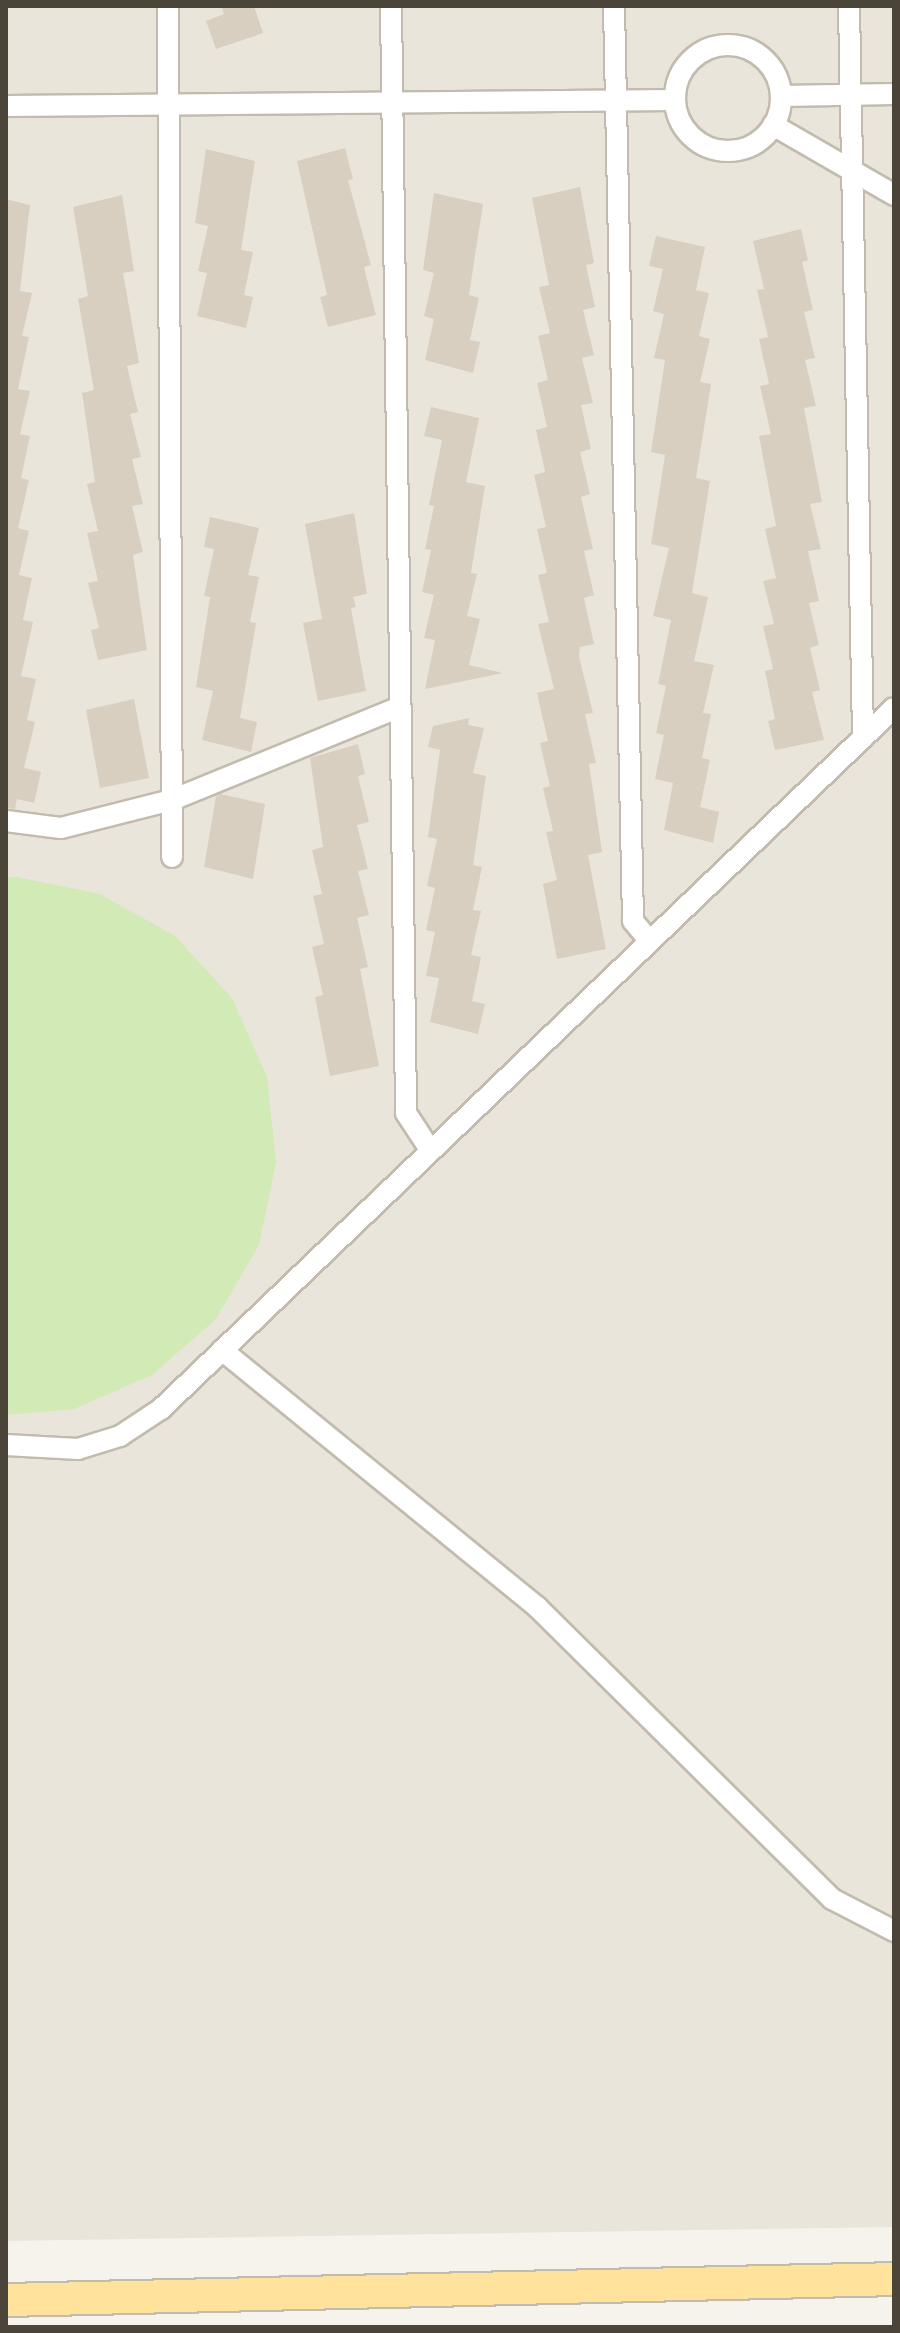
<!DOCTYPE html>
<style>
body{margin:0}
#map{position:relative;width:900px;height:2333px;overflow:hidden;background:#f6f3ec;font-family:Mulish,sans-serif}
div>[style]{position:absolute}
.residential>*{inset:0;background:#eae5da}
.green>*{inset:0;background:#d2eab5}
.building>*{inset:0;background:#d8cfc1}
.roads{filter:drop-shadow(2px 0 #c2bbae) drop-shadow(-2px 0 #c2bbae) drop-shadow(0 2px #c2bbae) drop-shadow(0 -2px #c2bbae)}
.street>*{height:20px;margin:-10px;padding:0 10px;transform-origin:10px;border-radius:10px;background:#fff}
.street>.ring{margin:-10px;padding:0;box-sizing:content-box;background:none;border:20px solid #fff;border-radius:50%}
.primary>*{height:32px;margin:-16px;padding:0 16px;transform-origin:16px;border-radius:16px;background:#ffe39c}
span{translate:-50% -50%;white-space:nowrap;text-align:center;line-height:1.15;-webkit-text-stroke:8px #fff;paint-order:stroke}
.frame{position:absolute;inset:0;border:8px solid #4b4439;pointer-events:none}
</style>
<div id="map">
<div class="residential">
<i style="clip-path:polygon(6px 6px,894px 6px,894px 2227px,6px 2241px)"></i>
</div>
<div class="green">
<i style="clip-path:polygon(17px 877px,100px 894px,175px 936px,232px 998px,267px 1077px,276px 1162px,259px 1245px,216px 1319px,152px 1375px,74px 1409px,6px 1415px,6px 878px)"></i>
</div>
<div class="building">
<i style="clip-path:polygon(221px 6px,254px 6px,263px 33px,216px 49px,206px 21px,224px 14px)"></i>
<i style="clip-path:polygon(345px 148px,353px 179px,348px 180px,371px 265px,364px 267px,376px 315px,328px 327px,320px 297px,327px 295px,297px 161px)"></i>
<i style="clip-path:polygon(206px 149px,255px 161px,241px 250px,253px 252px,244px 295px,253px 297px,246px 328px,197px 316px,207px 273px,198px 271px,208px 226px,195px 223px)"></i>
<i style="clip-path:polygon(580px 187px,594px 263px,586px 265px,595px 307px,583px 310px,594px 355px,582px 358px,593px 403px,581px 405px,591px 449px,580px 452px,590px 494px,581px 497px,593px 549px,584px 551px,594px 595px,584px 598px,594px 644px,580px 647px,579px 657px,593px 713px,585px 714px,596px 763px,589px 764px,602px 852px,588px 855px,606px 949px,557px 959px,543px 884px,557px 880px,546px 832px,553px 831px,543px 788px,550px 786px,540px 743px,548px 741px,537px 693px,554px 689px,538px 624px,549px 622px,538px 575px,547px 573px,537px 529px,546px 527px,534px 475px,545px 472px,536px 430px,547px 427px,537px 383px,548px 380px,538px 336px,550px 333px,539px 287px,549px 285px,532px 198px)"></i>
<i style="clip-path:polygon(434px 193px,483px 204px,469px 295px,479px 298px,470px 340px,480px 342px,473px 373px,425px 360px,434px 319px,424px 316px,434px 273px,423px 270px)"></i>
<i style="clip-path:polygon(122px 195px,134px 271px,123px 273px,139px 363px,127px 366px,138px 412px,130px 414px,141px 457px,132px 459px,143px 504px,132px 506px,143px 552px,133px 555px,147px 650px,98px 660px,91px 630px,99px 628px,88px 583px,98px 581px,87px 533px,98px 531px,87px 484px,95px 482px,82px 393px,94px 390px,78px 299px,88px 296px,73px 207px)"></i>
<i style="clip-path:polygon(6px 199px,30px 205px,20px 291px,32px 293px,22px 336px,29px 337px,18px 389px,30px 391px,20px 434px,30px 436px,21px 478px,29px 480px,18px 528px,29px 531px,19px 575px,32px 578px,23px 620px,33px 622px,21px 676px,36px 679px,27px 720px,35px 722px,24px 768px,41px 772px,34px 803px,17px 799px,15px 809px,6px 808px)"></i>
<i style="clip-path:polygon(801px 229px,808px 260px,802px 262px,813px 310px,804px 312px,815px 358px,805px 360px,816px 406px,804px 408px,822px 502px,810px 504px,821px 549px,808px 551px,819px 601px,809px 603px,819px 645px,810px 648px,820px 690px,812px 692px,824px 740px,775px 750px,768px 721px,775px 719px,765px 671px,773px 669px,763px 626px,774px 624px,763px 581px,776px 578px,765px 529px,776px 526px,759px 436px,771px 434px,760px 386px,769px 384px,759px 339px,768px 337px,757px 290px,764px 289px,753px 241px)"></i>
<i style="clip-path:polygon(656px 236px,705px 247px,696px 290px,709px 293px,699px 336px,710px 339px,700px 382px,711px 384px,696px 478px,710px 481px,692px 593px,708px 597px,694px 661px,714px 665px,703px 713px,711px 714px,702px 758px,710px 760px,700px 807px,719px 812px,713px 843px,664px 830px,673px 783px,655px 779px,664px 735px,656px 733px,666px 686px,658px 684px,671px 620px,653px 616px,669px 548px,651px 544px,665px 455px,651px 452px,665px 360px,654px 358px,664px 314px,653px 311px,663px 269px,649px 266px)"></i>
<i style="clip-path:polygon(431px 407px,479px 418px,466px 482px,485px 486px,471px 573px,477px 574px,467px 616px,480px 619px,469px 665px,503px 673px,425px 689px,435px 640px,424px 638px,434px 595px,422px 592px,431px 550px,425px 549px,434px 506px,429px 505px,442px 440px,424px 436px)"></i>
<i style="clip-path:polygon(354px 513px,367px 594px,353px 597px,356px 607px,351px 608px,366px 691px,318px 701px,303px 623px,322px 619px,305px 524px)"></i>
<i style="clip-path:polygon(210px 517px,259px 528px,248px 575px,259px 577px,250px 622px,256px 623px,240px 718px,257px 722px,251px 752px,202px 740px,213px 691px,196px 687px,210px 597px,204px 596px,214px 549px,204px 547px)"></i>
<i style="clip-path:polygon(134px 699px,149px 778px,100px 788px,86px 710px)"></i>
<i style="clip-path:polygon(469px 718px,468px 725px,484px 728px,473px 773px,486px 776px,473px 865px,482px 867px,473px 910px,481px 911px,471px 955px,481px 957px,472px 1001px,485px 1004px,478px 1034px,430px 1022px,439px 978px,426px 976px,435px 932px,426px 930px,435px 888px,427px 886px,437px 839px,428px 837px,440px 750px,428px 747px,433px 726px)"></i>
<i style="clip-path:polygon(358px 744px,365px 774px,358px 776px,369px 822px,357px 825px,368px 869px,358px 871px,369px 915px,357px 918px,368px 967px,360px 969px,379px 1066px,330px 1076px,315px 997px,323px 995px,312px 947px,324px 944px,313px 896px,322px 894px,312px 850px,323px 847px,310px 758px)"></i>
<i style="clip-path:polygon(221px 794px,265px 804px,253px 879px,204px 867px,216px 796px)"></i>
</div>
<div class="roads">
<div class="street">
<i style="left:168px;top:6px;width:851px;rotate:89.73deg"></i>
<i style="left:391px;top:6px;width:1107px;rotate:89.22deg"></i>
<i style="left:406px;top:1113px;width:45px;rotate:56.7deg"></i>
<i style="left:614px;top:6px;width:915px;rotate:88.81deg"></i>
<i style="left:633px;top:921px;width:26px;rotate:50deg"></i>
<i style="left:849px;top:6px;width:732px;rotate:88.9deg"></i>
<i class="ring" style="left:675px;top:45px;width:86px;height:86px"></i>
<i style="left:781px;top:96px;width:113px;rotate:-1deg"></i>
<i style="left:6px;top:106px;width:669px;rotate:-0.51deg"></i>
<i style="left:773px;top:125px;width:140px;rotate:30deg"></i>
<i style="left:6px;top:821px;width:55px;rotate:7.3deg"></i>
<i style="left:61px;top:828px;width:114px;rotate:-14.2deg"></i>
<i style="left:172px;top:800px;width:246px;rotate:-22.2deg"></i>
<i style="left:222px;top:1350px;width:407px;rotate:39.2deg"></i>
<i style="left:537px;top:1607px;width:415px;rotate:44.7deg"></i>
<i style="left:832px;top:1899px;width:70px;rotate:27.3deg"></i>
<i style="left:6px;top:1445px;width:72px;rotate:3.2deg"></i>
<i style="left:78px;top:1449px;width:44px;rotate:-17.2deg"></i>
<i style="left:120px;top:1436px;width:49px;rotate:-33.4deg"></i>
<i style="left:161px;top:1409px;width:1014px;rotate:-43.72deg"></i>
</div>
<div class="primary">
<i style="left:6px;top:2300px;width:888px;rotate:-1.35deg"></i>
</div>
</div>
<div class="frame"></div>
</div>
